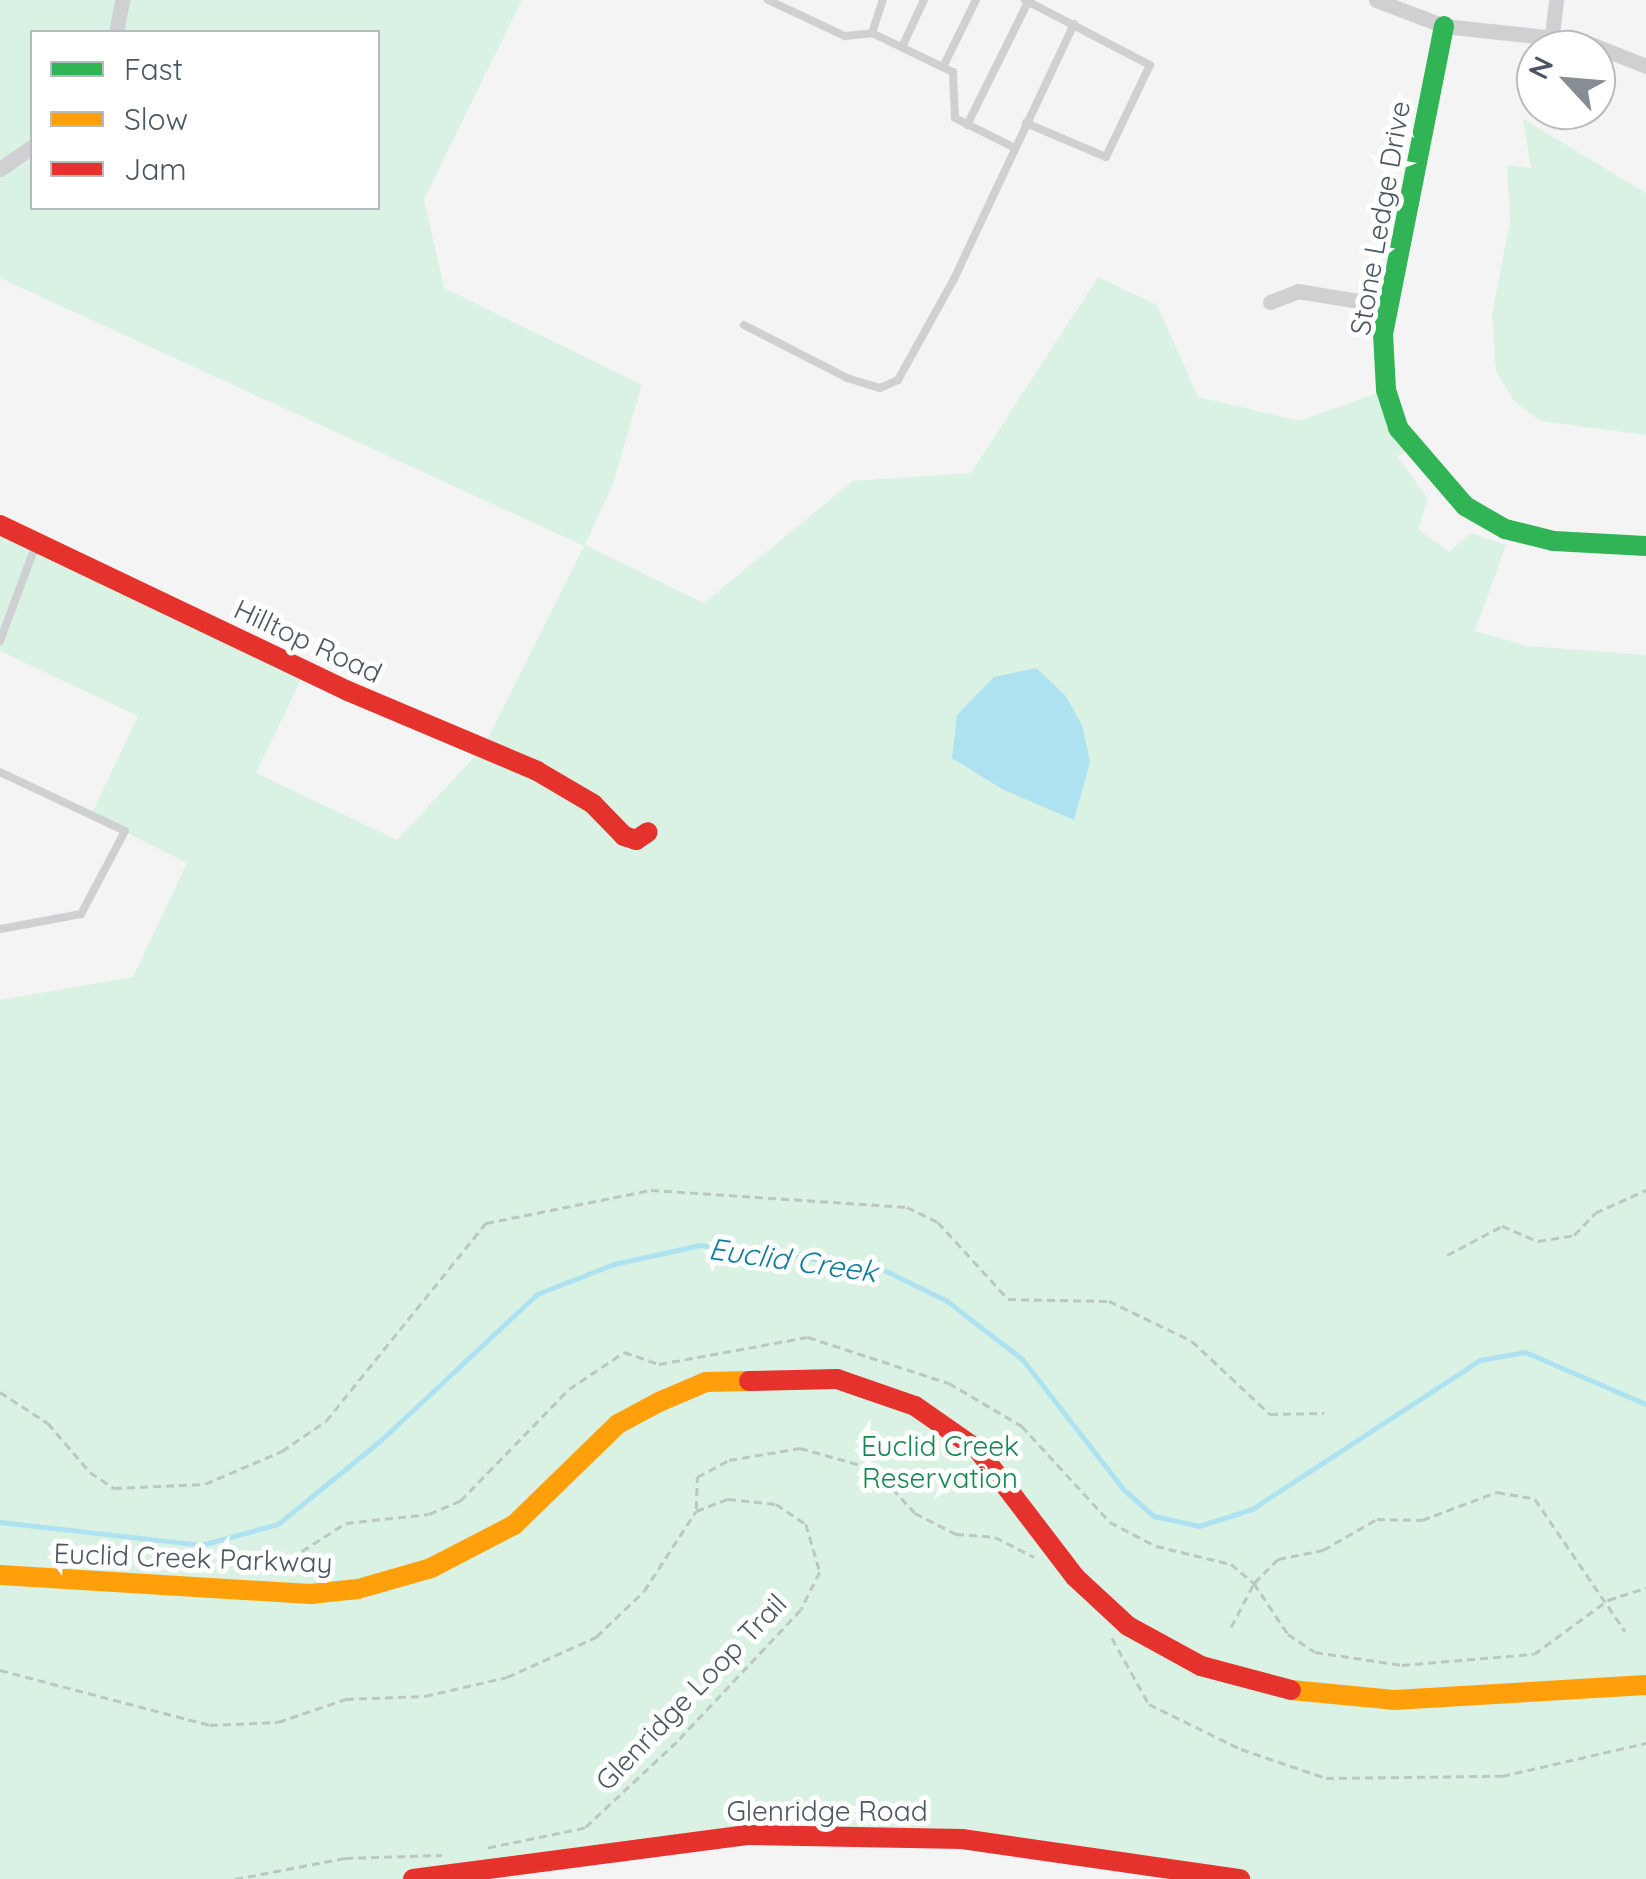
<!DOCTYPE html>
<style>
body{margin:0}
#map{position:relative;width:1646px;height:1879px;overflow:hidden;background:#f4f4f4;font-family:Quicksand,sans-serif}
div>[style]{position:absolute}
.green>*{inset:0;background:#d9f2e3}
.water>*{inset:0;background:#aee2f0}
.stream>*{height:5px;margin:-2.5px;padding:0 2.5px;transform-origin:2.5px;border-radius:2.5px;background:#aee2f0}
.path>*{height:2.5px;margin-top:-1.25px;transform-origin:0;background:repeating-linear-gradient(90deg,#bcc7c4 0 8px,transparent 0 13px)}
.lane>*{height:8px;margin:-4px;padding:0 4px;transform-origin:4px;border-radius:4px;background:#ced0d2}
.street>*{height:15px;margin:-7.5px;padding:0 7.5px;transform-origin:7.5px;border-radius:7.5px;background:#ced0d2}
.fast>*{height:20px;margin:-10px;padding:0 10px;transform-origin:10px;border-radius:10px;background:#30b455}
.slow>*{height:20px;margin:-10px;padding:0 10px;transform-origin:10px;border-radius:10px;background:#ff9f0a}
.jam>*{height:20px;margin:-10px;padding:0 10px;transform-origin:10px;border-radius:10px;background:#e5322d}
span{translate:-50% -50%;white-space:nowrap;text-align:center;line-height:1.15;-webkit-text-stroke:10px #fff;paint-order:stroke}
.street-label{font-size:28px;color:#4a5661}
.park-label{font-size:28px;color:#17864f}
.water-label{font-size:30px;color:#0c7c9b;font-style:italic}
.legend{position:absolute;left:30px;top:30px;width:350px;height:180px;box-sizing:border-box;background:#fff;border:2px solid #b7bbc0;margin:0;padding:12px 18px;list-style:none;font-size:30px;color:#4a5661}
.legend li{display:flex;align-items:center;gap:20px;height:50px}
.legend b{width:50px;border:2px solid #b7bbc0}
.north{position:absolute;left:1516px;top:30px;width:100px;height:100px;box-sizing:border-box;background:#fff;border:2px solid #b7bbc0;border-radius:50%;rotate:296deg;font-size:28px;font-weight:700;line-height:40px;text-align:center;color:#4a5661}
.north::after{content:'';display:block;margin:auto;width:35px;height:45px;background:#868d94;clip-path:polygon(50% 0,100% 100%,50% 72%,0 100%)}
</style>
<div id="map">
<div class="green">
<i style="clip-path:polygon(evenodd,0 0,522px 0,424px 199px,444px 288px,642px 385px,612px 486px,585px 545px,704px 603px,853px 481px,971px 473px,1098px 277px,1157px 305px,1198px 397px,1299px 421px,1386px 390px,1413px 448px,1397px 456px,1428px 499px,1418px 529px,1449px 552px,1471px 533px,1506px 545px,1475px 631px,1528px 646px,1646px 655px,1646px 1879px,1241px 1879px,997px 1844px,749px 1835px,413px 1879px,0 1879px,0 1000px,133px 977px,187px 863px,91px 815px,138px 716px,0 651px,0 525px,305px 671px,256px 773px,397px 840px,483px 748px,584px 546px,0 278px,0 0,32px 32px,378px 32px,378px 208px,32px 208px,32px 32px)"></i>
<i style="clip-path:polygon(1523px 119px,1646px 193px,1646px 435px,1541px 421px,1514px 401px,1496px 372px,1492px 315px,1510px 221px,1507px 165px,1531px 168px)"></i>
</div>
<div class="water">
<i style="clip-path:polygon(1036px 668px,1065px 695px,1082px 725px,1090px 762px,1074px 820px,1002px 789px,952px 758px,957px 715px,994px 677px)"></i>
</div>
<div class="stream">
<i style="left:0;top:1522px;width:202px;rotate:6.5deg"></i>
<i style="left:201px;top:1545px;width:80px;rotate:-15.3deg"></i>
<i style="left:278px;top:1524px;width:133px;rotate:-39.2deg"></i>
<i style="left:381px;top:1440px;width:214px;rotate:-43.1deg"></i>
<i style="left:537px;top:1294px;width:83px;rotate:-21.3deg"></i>
<i style="left:614px;top:1264px;width:88px;rotate:-12.5deg"></i>
<i style="left:700px;top:1245px;width:179px;rotate:7deg"></i>
<i style="left:878px;top:1267px;width:77px;rotate:26.2deg"></i>
<i style="left:947px;top:1301px;width:95px;rotate:37.7deg"></i>
<i style="left:1022px;top:1359px;width:166px;rotate:52.1deg"></i>
<i style="left:1124px;top:1490px;width:40px;rotate:41deg"></i>
<i style="left:1154px;top:1516px;width:46px;rotate:12.5deg"></i>
<i style="left:1199px;top:1526px;width:56px;rotate:-17.8deg"></i>
<i style="left:1252px;top:1509px;width:272px;rotate:-33.2deg"></i>
<i style="left:1480px;top:1360px;width:46px;rotate:-10.1deg"></i>
<i style="left:1525px;top:1352px;width:132px;rotate:23.3deg"></i>
</div>
<div class="path">
<i style="left:1447px;top:1255px;width:62px;rotate:-27.8deg"></i>
<i style="left:1502px;top:1226px;width:39px;rotate:23deg"></i>
<i style="left:1538px;top:1241px;width:36px;rotate:-9deg"></i>
<i style="left:1574px;top:1235px;width:30px;rotate:-46deg"></i>
<i style="left:1595px;top:1213px;width:56px;rotate:-24.3deg"></i>
<i style="left:0;top:1392px;width:57px;rotate:32.9deg"></i>
<i style="left:48px;top:1423px;width:65px;rotate:49.4deg"></i>
<i style="left:90px;top:1472px;width:29px;rotate:34deg"></i>
<i style="left:114px;top:1488px;width:91px;rotate:-2.5deg"></i>
<i style="left:205px;top:1484px;width:84px;rotate:-23.2deg"></i>
<i style="left:282px;top:1451px;width:53px;rotate:-34.3deg"></i>
<i style="left:326px;top:1421px;width:255px;rotate:-51.1deg"></i>
<i style="left:486px;top:1223px;width:168px;rotate:-11.3deg"></i>
<i style="left:651px;top:1190px;width:257px;rotate:3.8deg"></i>
<i style="left:907px;top:1207px;width:34px;rotate:26deg"></i>
<i style="left:938px;top:1222px;width:104px;rotate:47.7deg"></i>
<i style="left:1008px;top:1299px;width:101px;rotate:1.1deg"></i>
<i style="left:1109px;top:1301px;width:92px;rotate:25.7deg"></i>
<i style="left:1192px;top:1341px;width:107px;rotate:43.1deg"></i>
<i style="left:1270px;top:1414px;width:54px;rotate:-1.1deg"></i>
<i style="left:696px;top:1509px;width:32px;rotate:-88deg"></i>
<i style="left:697px;top:1477px;width:36px;rotate:-28deg"></i>
<i style="left:729px;top:1460px;width:72px;rotate:-9.6deg"></i>
<i style="left:800px;top:1448px;width:78px;rotate:15.6deg"></i>
<i style="left:875px;top:1469px;width:59px;rotate:47.7deg"></i>
<i style="left:915px;top:1513px;width:46px;rotate:27.1deg"></i>
<i style="left:956px;top:1534px;width:39px;rotate:4deg"></i>
<i style="left:995px;top:1537px;width:44px;rotate:27.1deg"></i>
<i style="left:269px;top:1572px;width:91px;rotate:-32.5deg"></i>
<i style="left:346px;top:1523px;width:83px;rotate:-6.2deg"></i>
<i style="left:429px;top:1514px;width:34px;rotate:-23deg"></i>
<i style="left:460px;top:1501px;width:156px;rotate:-45.8deg"></i>
<i style="left:569px;top:1389px;width:66px;rotate:-33.9deg"></i>
<i style="left:624px;top:1352px;width:37px;rotate:19deg"></i>
<i style="left:659px;top:1364px;width:151px;rotate:-10.3deg"></i>
<i style="left:808px;top:1337px;width:148px;rotate:18.1deg"></i>
<i style="left:949px;top:1383px;width:85px;rotate:30.5deg"></i>
<i style="left:1022px;top:1426px;width:130px;rotate:47.5deg"></i>
<i style="left:1110px;top:1522px;width:52px;rotate:27.6deg"></i>
<i style="left:1156px;top:1546px;width:77px;rotate:13.5deg"></i>
<i style="left:1231px;top:1564px;width:30px;rotate:40deg"></i>
<i style="left:1254px;top:1583px;width:61px;rotate:56.3deg"></i>
<i style="left:1288px;top:1634px;width:32px;rotate:34deg"></i>
<i style="left:1315px;top:1652px;width:88px;rotate:8.5deg"></i>
<i style="left:1402px;top:1665px;width:132px;rotate:-4.8deg"></i>
<i style="left:1534px;top:1654px;width:92px;rotate:-36.1deg"></i>
<i style="left:1608px;top:1600px;width:40px;rotate:-18deg"></i>
<i style="left:1231px;top:1627px;width:50px;rotate:-62.4deg"></i>
<i style="left:1254px;top:1583px;width:34px;rotate:-45deg"></i>
<i style="left:1278px;top:1559px;width:46px;rotate:-11.3deg"></i>
<i style="left:1323px;top:1550px;width:62px;rotate:-29.9deg"></i>
<i style="left:1377px;top:1519px;width:45px;rotate:1.3deg"></i>
<i style="left:1422px;top:1520px;width:80px;rotate:-20.5deg"></i>
<i style="left:1497px;top:1492px;width:39px;rotate:10deg"></i>
<i style="left:1535px;top:1499px;width:160px;rotate:55.7deg"></i>
<i style="left:1112px;top:1638px;width:76px;rotate:60.7deg"></i>
<i style="left:1149px;top:1704px;width:102px;rotate:26.1deg"></i>
<i style="left:1241px;top:1749px;width:90px;rotate:18.8deg"></i>
<i style="left:1326px;top:1778px;width:176px;rotate:-0.7deg"></i>
<i style="left:1502px;top:1776px;width:148px;rotate:-12.9deg"></i>
<i style="left:0;top:1670px;width:217px;rotate:14.7deg"></i>
<i style="left:210px;top:1725px;width:68px;rotate:-2.5deg"></i>
<i style="left:278px;top:1722px;width:72px;rotate:-18.7deg"></i>
<i style="left:346px;top:1699px;width:79px;rotate:-2.2deg"></i>
<i style="left:425px;top:1696px;width:84px;rotate:-13deg"></i>
<i style="left:507px;top:1677px;width:98px;rotate:-24.2deg"></i>
<i style="left:596px;top:1637px;width:66px;rotate:-43.8deg"></i>
<i style="left:644px;top:1591px;width:95px;rotate:-57deg"></i>
<i style="left:696px;top:1511px;width:34px;rotate:-21deg"></i>
<i style="left:728px;top:1499px;width:48px;rotate:5.9deg"></i>
<i style="left:776px;top:1504px;width:36px;rotate:34deg"></i>
<i style="left:806px;top:1524px;width:50px;rotate:73.7deg"></i>
<i style="left:820px;top:1572px;width:42px;rotate:116.6deg"></i>
<i style="left:801px;top:1610px;width:181px;rotate:133.2deg"></i>
<i style="left:677px;top:1742px;width:126px;rotate:136.9deg"></i>
<i style="left:585px;top:1828px;width:103px;rotate:168.3deg"></i>
<i style="left:235px;top:1879px;width:112px;rotate:-10.8deg"></i>
<i style="left:345px;top:1858px;width:97px;rotate:-1.8deg"></i>
</div>
<div class="lane">
<i style="left:768px;top:0;width:85px;rotate:25.1deg"></i>
<i style="left:845px;top:36px;width:27px;rotate:-6deg"></i>
<i style="left:872px;top:33px;width:35px;rotate:-72deg"></i>
<i style="left:1025px;top:0;width:141px;rotate:27.5deg"></i>
<i style="left:1150px;top:65px;width:102px;rotate:115.6deg"></i>
<i style="left:1106px;top:157px;width:87px;rotate:-157deg"></i>
<i style="left:872px;top:33px;width:90px;rotate:25.7deg"></i>
<i style="left:953px;top:72px;width:46px;rotate:87.5deg"></i>
<i style="left:955px;top:118px;width:67px;rotate:26.6deg"></i>
<i style="left:902px;top:47px;width:52px;rotate:-64.9deg"></i>
<i style="left:943px;top:67px;width:75px;rotate:-63.8deg"></i>
<i style="left:967px;top:125px;width:137px;rotate:-63.6deg"></i>
<i style="left:744px;top:325px;width:116px;rotate:27.2deg"></i>
<i style="left:847px;top:378px;width:34px;rotate:17deg"></i>
<i style="left:880px;top:388px;width:20px;rotate:-24deg"></i>
<i style="left:898px;top:380px;width:115px;rotate:-61deg"></i>
<i style="left:954px;top:279px;width:282px;rotate:-64.8deg"></i>
<i style="left:0;top:641px;width:100px;rotate:-69.6deg"></i>
<i style="left:0;top:772px;width:138px;rotate:25.3deg"></i>
<i style="left:125px;top:831px;width:94px;rotate:117.9deg"></i>
<i style="left:81px;top:914px;width:82px;rotate:169.5deg"></i>
</div>
<div class="street">
<i style="left:1376px;top:0;width:73px;rotate:20.9deg"></i>
<i style="left:1444px;top:26px;width:140px;rotate:6.2deg"></i>
<i style="left:1583px;top:41px;width:68px;rotate:21.6deg"></i>
<i style="left:116px;top:32px;width:33px;rotate:-79deg"></i>
<i style="left:1552px;top:34px;width:34px;rotate:-83deg"></i>
<i style="left:0;top:169px;width:39px;rotate:-35deg"></i>
<i style="left:1270px;top:302px;width:30px;rotate:-21deg"></i>
<i style="left:1298px;top:291px;width:92px;rotate:9.4deg"></i>
</div>
<div class="fast">
<i style="left:1444px;top:26px;width:314px;rotate:101.2deg"></i>
<i style="left:1383px;top:334px;width:56px;rotate:86.9deg"></i>
<i style="left:1386px;top:390px;width:40px;rotate:72deg"></i>
<i style="left:1398px;top:428px;width:103px;rotate:49.3deg"></i>
<i style="left:1465px;top:506px;width:46px;rotate:29.9deg"></i>
<i style="left:1505px;top:529px;width:50px;rotate:13.8deg"></i>
<i style="left:1554px;top:541px;width:92px;rotate:3.1deg"></i>
</div>
<div class="slow">
<i style="left:0;top:1575px;width:311px;rotate:3.5deg"></i>
<i style="left:310px;top:1594px;width:48px;rotate:-5.9deg"></i>
<i style="left:358px;top:1589px;width:76px;rotate:-16deg"></i>
<i style="left:431px;top:1568px;width:93px;rotate:-27.4deg"></i>
<i style="left:514px;top:1525px;width:145px;rotate:-44.2deg"></i>
<i style="left:618px;top:1424px;width:47px;rotate:-28.2deg"></i>
<i style="left:659px;top:1402px;width:51px;rotate:-23.1deg"></i>
<i style="left:706px;top:1382px;width:43px;rotate:-1.3deg"></i>
<i style="left:1291px;top:1690px;width:103px;rotate:5.5deg"></i>
<i style="left:1394px;top:1700px;width:252px;rotate:-3.4deg"></i>
</div>
<div class="jam">
<i style="left:0;top:525px;width:386px;rotate:25.5deg"></i>
<i style="left:348px;top:691px;width:205px;rotate:22.9deg"></i>
<i style="left:537px;top:771px;width:65px;rotate:30.5deg"></i>
<i style="left:593px;top:804px;width:45px;rotate:45.9deg"></i>
<i style="left:624px;top:836px;width:13px;rotate:18deg"></i>
<i style="left:636px;top:840px;width:14px;rotate:-34deg"></i>
<i style="left:749px;top:1381px;width:88px;rotate:-1.3deg"></i>
<i style="left:837px;top:1379px;width:83px;rotate:19.1deg"></i>
<i style="left:915px;top:1406px;width:77px;rotate:34.9deg"></i>
<i style="left:978px;top:1450px;width:160px;rotate:52.6deg"></i>
<i style="left:1075px;top:1577px;width:72px;rotate:42.8deg"></i>
<i style="left:1128px;top:1626px;width:83px;rotate:28.7deg"></i>
<i style="left:1201px;top:1666px;width:93px;rotate:14.9deg"></i>
<i style="left:413px;top:1879px;width:339px;rotate:-7.5deg"></i>
<i style="left:749px;top:1835px;width:213px;rotate:1.1deg"></i>
<i style="left:962px;top:1839px;width:281px;rotate:8.2deg"></i>
</div>
<div class="street-label">
<span style="left:1380px;top:218px;rotate:-80deg">Stone Ledge Drive</span>
<span style="left:308px;top:641px;rotate:25deg">Hilltop Road</span>
<span style="left:193px;top:1558px;rotate:2deg">Euclid Creek Parkway</span>
<span style="left:691px;top:1692px;rotate:-46deg">Glenridge Loop Trail</span>
<span style="left:827px;top:1811px">Glenridge Road</span>
</div>
<div class="park-label">
<span style="left:940px;top:1462px">Euclid Creek<br>Reservation</span>
</div>
<div class="water-label">
<span style="left:793px;top:1260px;rotate:8deg">Euclid Creek</span>
</div>
<ul class="legend">
<li><b style="height:12px;background:#30b455"></b>Fast</li>
<li><b style="height:12px;background:#ff9f0a"></b>Slow</li>
<li><b style="height:12px;background:#e5322d"></b>Jam</li>
</ul>
<div class="north">N</div>
</div>
